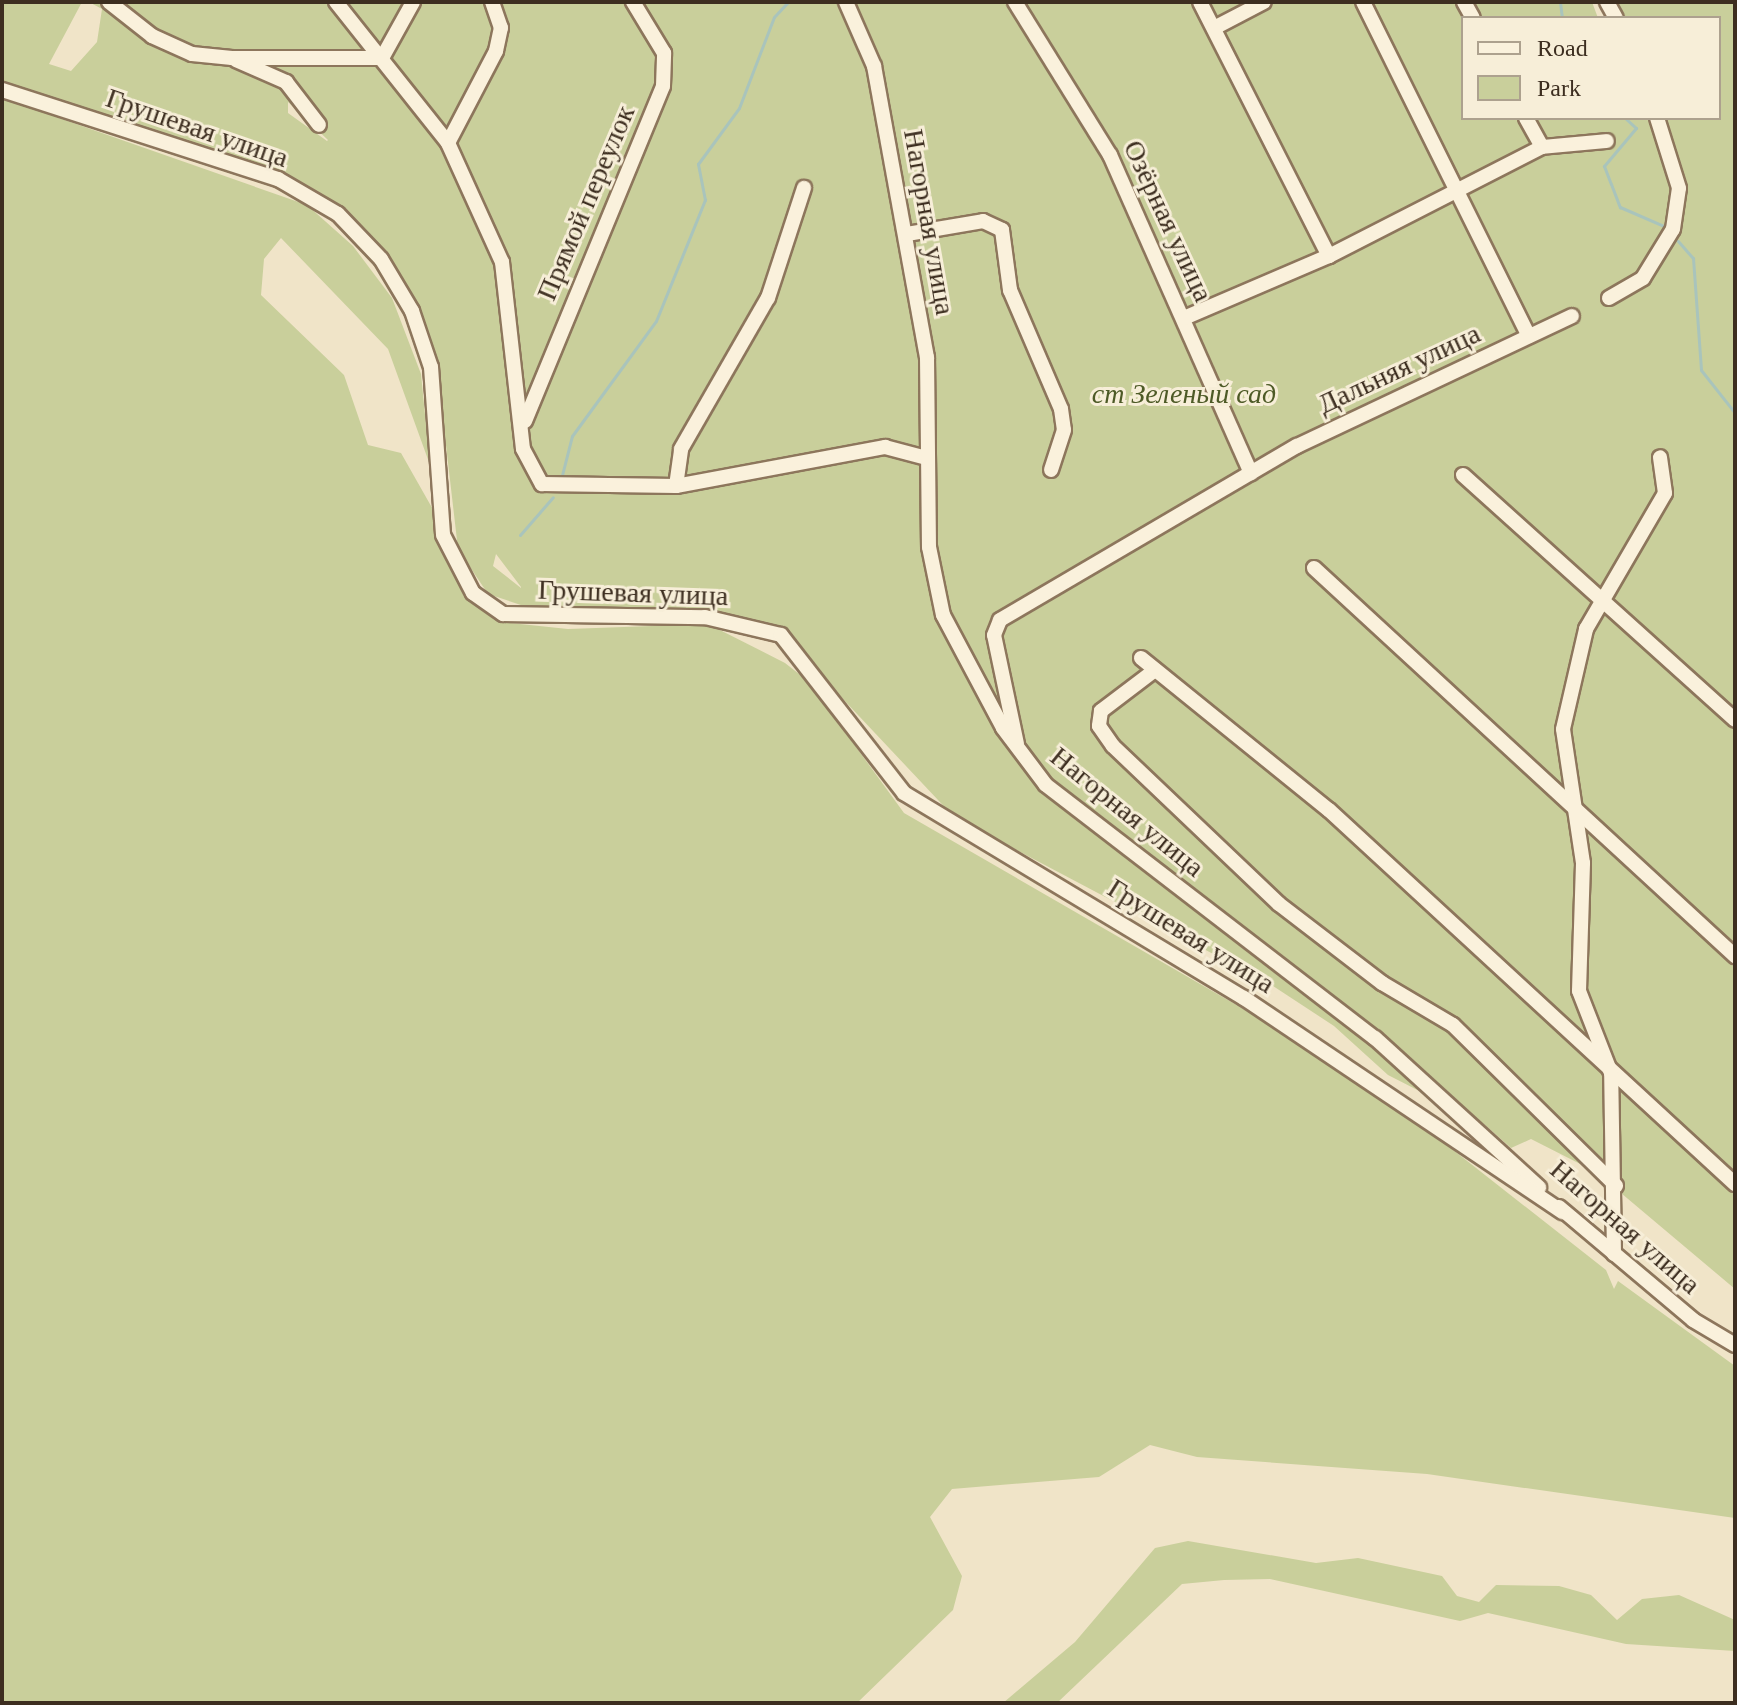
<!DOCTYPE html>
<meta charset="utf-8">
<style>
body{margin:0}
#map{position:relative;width:1737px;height:1705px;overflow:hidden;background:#f0e4c8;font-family:"Times New Roman",serif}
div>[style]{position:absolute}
.green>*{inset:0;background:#c9cf9b}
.stream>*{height:3px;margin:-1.5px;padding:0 1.5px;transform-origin:1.5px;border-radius:1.5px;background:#a9c4bc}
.roads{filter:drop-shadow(2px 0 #8d765c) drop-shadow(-2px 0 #8d765c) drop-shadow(0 2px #8d765c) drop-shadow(0 -2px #8d765c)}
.minor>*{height:14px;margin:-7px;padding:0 7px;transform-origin:7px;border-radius:7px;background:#faf1dc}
span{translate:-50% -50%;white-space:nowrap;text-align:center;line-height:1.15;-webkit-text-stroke:6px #f7eed8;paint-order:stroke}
.street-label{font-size:28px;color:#3d2e20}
.park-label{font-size:28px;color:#4d5a26;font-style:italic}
.frame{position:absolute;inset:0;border:4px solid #3d2e20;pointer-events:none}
.legend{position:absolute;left:1461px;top:16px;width:260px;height:104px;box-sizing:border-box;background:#f7eed8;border:2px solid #ada18e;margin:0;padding:10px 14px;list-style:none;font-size:24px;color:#3d2e20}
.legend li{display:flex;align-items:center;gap:16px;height:40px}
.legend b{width:40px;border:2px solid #ada18e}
</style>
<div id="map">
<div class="green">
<i style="clip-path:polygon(evenodd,2px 2px,82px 2px,49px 64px,71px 71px,97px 42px,102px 9px,89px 2px,1592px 2px,1598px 18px,1463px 18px,1463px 118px,1719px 118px,1719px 18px,1615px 18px,1611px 2px,1735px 2px,1735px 1289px,1596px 1172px,1531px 1139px,1511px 1148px,1484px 1124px,1388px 1075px,1334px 1026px,1270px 984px,954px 817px,778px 630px,709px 613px,533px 609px,488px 594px,458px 549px,435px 350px,394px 268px,349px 215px,278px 171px,2px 82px,2px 2px,288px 102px,328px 140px,327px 141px,288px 113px,288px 102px,2px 2px,496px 554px,521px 587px,521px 588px,493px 566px,496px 554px)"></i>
<i style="clip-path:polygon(2px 98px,307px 205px,353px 246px,392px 298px,421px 374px,430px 465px,388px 349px,281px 238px,264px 259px,261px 295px,344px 375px,368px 445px,401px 453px,435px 513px,446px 558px,467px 596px,500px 622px,568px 629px,708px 624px,785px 663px,808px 681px,904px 813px,1266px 1022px,1443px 1142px,1606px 1270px,1614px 1289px,1618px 1281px,1735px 1366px,1735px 1518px,1427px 1474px,1197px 1457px,1150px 1445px,1099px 1477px,952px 1489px,930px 1517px,962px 1576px,953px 1610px,857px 1703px,2px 1703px)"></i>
<i style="clip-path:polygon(1188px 1541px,1316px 1563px,1358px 1558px,1442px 1576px,1457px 1596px,1479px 1602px,1496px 1585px,1559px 1586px,1591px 1595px,1617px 1620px,1642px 1599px,1679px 1595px,1735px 1620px,1735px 1651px,1626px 1644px,1488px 1613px,1460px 1621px,1270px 1579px,1224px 1580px,1182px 1584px,1057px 1703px,1003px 1703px,1075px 1642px,1155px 1548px)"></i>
</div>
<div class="stream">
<i style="left:1560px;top:2px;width:16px;rotate:83deg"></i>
<i style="left:1625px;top:118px;width:15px;rotate:42deg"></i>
<i style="left:1636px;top:128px;width:50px;rotate:130.1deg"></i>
<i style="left:1604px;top:166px;width:19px;rotate:69deg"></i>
<i style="left:1611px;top:184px;width:25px;rotate:69deg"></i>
<i style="left:1620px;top:207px;width:48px;rotate:23.4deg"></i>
<i style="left:1678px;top:241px;width:23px;rotate:49deg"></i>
<i style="left:1693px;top:258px;width:112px;rotate:85.9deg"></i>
<i style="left:1701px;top:370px;width:55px;rotate:51.7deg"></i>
<i style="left:561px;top:479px;width:44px;rotate:-75.7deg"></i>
<i style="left:572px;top:436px;width:142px;rotate:-53.9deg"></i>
<i style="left:656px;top:321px;width:131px;rotate:-68deg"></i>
<i style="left:705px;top:200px;width:37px;rotate:-101deg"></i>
<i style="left:698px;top:164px;width:69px;rotate:-53.8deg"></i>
<i style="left:739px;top:108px;width:97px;rotate:-69deg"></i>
<i style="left:774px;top:17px;width:21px;rotate:-47deg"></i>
<i style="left:520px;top:535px;width:50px;rotate:-49deg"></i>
</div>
<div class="roads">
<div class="minor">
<i style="left:109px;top:2px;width:55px;rotate:38.3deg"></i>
<i style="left:152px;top:36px;width:44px;rotate:24.2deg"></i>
<i style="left:192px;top:54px;width:40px;rotate:5.7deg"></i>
<i style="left:232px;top:58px;width:150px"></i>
<i style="left:382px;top:58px;width:64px;rotate:-61deg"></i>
<i style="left:336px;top:2px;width:180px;rotate:51.5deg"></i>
<i style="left:448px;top:143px;width:131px;rotate:65.6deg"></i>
<i style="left:502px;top:262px;width:188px;rotate:83.6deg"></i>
<i style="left:523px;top:449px;width:40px;rotate:62deg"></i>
<i style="left:542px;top:484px;width:134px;rotate:0.9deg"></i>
<i style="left:676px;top:486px;width:213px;rotate:-10.6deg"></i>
<i style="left:885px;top:447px;width:43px;rotate:14.7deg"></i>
<i style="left:846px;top:2px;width:70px;rotate:66.4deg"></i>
<i style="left:874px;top:66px;width:296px;rotate:79.7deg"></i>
<i style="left:927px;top:357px;width:190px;rotate:89.4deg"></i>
<i style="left:929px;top:547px;width:69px;rotate:78.4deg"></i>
<i style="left:943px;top:615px;width:128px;rotate:62deg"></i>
<i style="left:1003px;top:728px;width:71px;rotate:53deg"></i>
<i style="left:1046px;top:785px;width:415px;rotate:37.6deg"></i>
<i style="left:1375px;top:1038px;width:222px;rotate:42.3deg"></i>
<i style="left:1015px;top:2px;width:180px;rotate:58.2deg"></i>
<i style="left:1110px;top:155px;width:348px;rotate:66.1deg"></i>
<i style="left:1200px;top:2px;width:285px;rotate:63.1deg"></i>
<i style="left:1363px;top:2px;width:373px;rotate:63.6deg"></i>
<i style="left:1464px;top:2px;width:18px;rotate:61deg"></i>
<i style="left:1607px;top:2px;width:18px;rotate:61deg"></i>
<i style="left:1214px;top:28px;width:56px;rotate:-27.5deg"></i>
<i style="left:236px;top:60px;width:55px;rotate:23.7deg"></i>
<i style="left:286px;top:82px;width:54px;rotate:52.5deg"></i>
<i style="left:2px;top:90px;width:290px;rotate:17.9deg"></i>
<i style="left:278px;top:179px;width:69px;rotate:30.3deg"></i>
<i style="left:338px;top:214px;width:62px;rotate:46.3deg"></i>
<i style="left:381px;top:259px;width:61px;rotate:59.2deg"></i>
<i style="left:412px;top:311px;width:59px;rotate:71.3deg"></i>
<i style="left:431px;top:367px;width:168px;rotate:85.9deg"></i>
<i style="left:443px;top:535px;width:65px;rotate:62.7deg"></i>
<i style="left:473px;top:593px;width:37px;rotate:35deg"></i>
<i style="left:503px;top:614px;width:202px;rotate:0.9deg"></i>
<i style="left:705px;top:617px;width:78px;rotate:13.3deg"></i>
<i style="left:781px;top:635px;width:200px;rotate:52.1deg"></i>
<i style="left:904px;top:793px;width:397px;rotate:31.1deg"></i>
<i style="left:1244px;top:998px;width:384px;rotate:33.9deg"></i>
<i style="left:1526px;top:118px;width:33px;rotate:61deg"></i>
<i style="left:448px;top:143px;width:104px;rotate:-62.4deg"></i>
<i style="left:496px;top:51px;width:24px;rotate:-78deg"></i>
<i style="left:501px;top:28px;width:28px;rotate:-109deg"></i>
<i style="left:907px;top:234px;width:77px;rotate:-9.7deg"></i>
<i style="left:983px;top:221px;width:21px;rotate:25deg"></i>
<i style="left:1002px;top:230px;width:61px;rotate:82.4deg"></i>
<i style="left:1010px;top:290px;width:129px;rotate:66.8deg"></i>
<i style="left:1061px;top:409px;width:21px;rotate:82deg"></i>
<i style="left:1064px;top:430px;width:42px;rotate:108deg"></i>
<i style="left:1609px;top:298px;width:39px;rotate:-30deg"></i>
<i style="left:1643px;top:278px;width:57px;rotate:-58.5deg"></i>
<i style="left:1673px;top:229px;width:41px;rotate:-81.7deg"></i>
<i style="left:1679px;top:188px;width:73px;rotate:-107.4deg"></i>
<i style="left:1184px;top:318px;width:158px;rotate:-23.2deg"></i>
<i style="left:1329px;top:256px;width:239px;rotate:-27.1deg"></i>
<i style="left:1542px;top:147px;width:65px;rotate:-5.3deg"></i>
<i style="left:525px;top:421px;width:362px;rotate:-67.6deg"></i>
<i style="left:663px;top:86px;width:33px;rotate:-88deg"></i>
<i style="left:664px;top:53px;width:60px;rotate:-121.3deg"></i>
<i style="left:1463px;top:475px;width:366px;rotate:42deg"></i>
<i style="left:676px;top:486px;width:37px;rotate:-82deg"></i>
<i style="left:681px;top:449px;width:174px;rotate:-60.1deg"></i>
<i style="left:768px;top:298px;width:116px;rotate:-71.9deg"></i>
<i style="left:1314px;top:568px;width:573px;rotate:42.66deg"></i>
<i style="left:1141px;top:658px;width:242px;rotate:39deg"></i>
<i style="left:1329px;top:810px;width:552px;rotate:42.65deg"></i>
<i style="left:1155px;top:670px;width:68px;rotate:142.8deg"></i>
<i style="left:1101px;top:711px;width:15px;rotate:98deg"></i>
<i style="left:1099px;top:726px;width:24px;rotate:55deg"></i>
<i style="left:1113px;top:746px;width:229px;rotate:43.6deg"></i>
<i style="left:1279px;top:904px;width:130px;rotate:37.5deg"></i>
<i style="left:1382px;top:983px;width:82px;rotate:30.6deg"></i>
<i style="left:1453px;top:1025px;width:229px;rotate:44.6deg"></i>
<i style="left:1017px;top:744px;width:111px;rotate:-101.9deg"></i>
<i style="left:994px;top:635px;width:16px;rotate:-68deg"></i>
<i style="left:1000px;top:620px;width:344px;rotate:-30.4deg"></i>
<i style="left:1297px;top:446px;width:304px;rotate:-25.3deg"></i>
<i style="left:1559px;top:1207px;width:175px;rotate:40.1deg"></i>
<i style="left:1693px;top:1320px;width:49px;rotate:30.8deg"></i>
<i style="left:1614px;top:1254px;width:181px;rotate:-90.9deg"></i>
<i style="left:1611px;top:1073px;width:88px;rotate:-111.3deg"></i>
<i style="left:1579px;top:991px;width:128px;rotate:-88.2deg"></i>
<i style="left:1583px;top:863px;width:135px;rotate:-98.5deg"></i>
<i style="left:1563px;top:729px;width:103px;rotate:-77deg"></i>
<i style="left:1586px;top:629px;width:157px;rotate:-59.8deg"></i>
<i style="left:1665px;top:493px;width:36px;rotate:-98deg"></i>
</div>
</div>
<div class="street-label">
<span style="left:197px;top:128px;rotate:19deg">Грушевая улица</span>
<span style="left:586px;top:203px;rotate:-67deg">Прямой переулок</span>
<span style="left:1168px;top:221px;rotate:65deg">Озёрная улица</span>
<span style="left:929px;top:222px;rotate:80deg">Нагорная улица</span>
<span style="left:1399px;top:369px;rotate:-25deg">Дальняя улица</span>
<span style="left:633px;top:593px;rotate:2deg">Грушевая улица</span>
<span style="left:1127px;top:812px;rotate:39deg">Нагорная улица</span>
<span style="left:1191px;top:936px;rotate:32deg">Грушевая улица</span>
<span style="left:1625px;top:1227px;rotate:41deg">Нагорная улица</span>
</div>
<div class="park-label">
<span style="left:1184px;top:394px">ст Зеленый сад</span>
</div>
<div class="frame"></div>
<ul class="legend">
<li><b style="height:10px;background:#faf1dc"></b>Road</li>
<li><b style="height:22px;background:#c9cf9b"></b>Park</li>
</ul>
</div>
